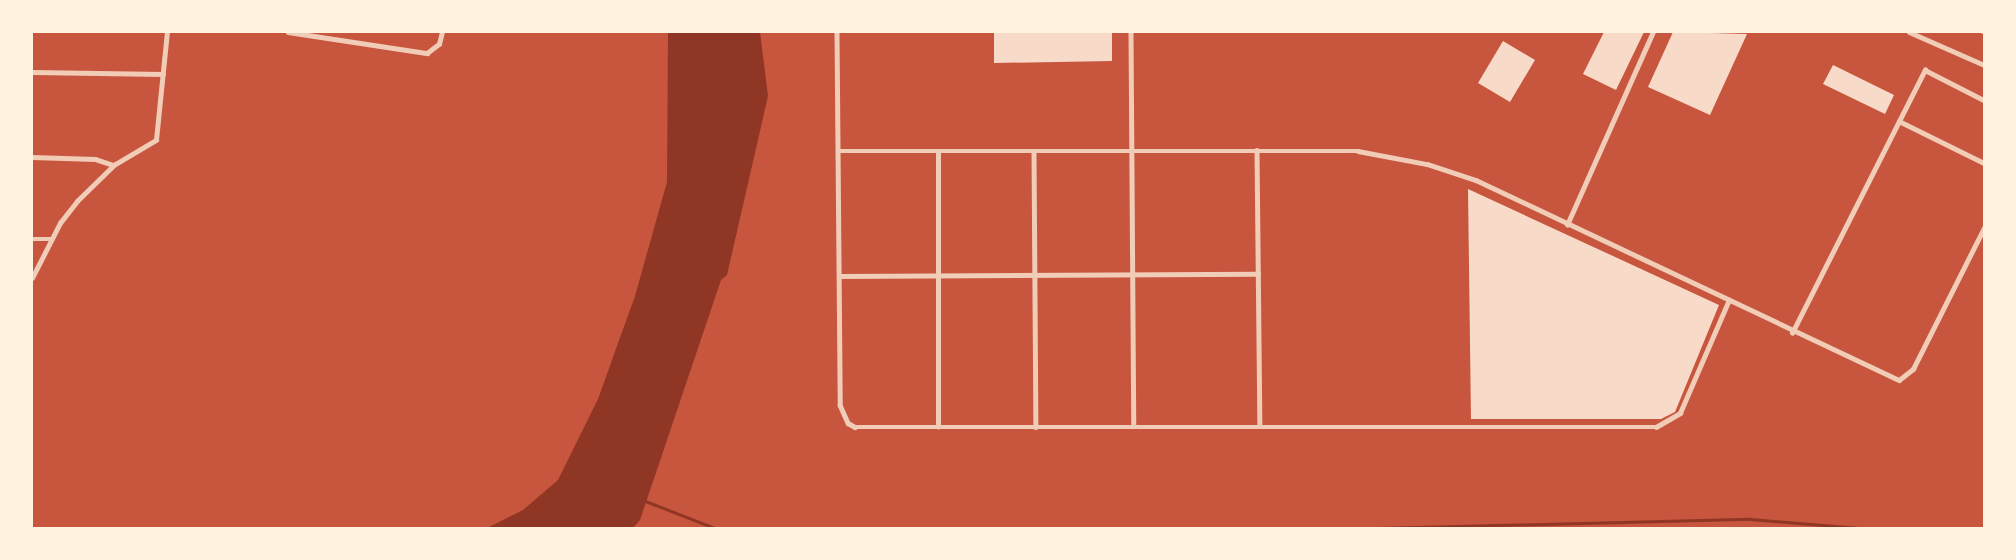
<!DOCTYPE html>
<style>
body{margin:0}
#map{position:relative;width:2016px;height:560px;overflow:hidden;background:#c8553d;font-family:Raleway,sans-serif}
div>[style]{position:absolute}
.water>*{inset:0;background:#8f3625}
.stream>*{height:2.5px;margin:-1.25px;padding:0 1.25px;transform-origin:1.25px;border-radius:1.25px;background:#8f3625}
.building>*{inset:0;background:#f7dbc8}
.minor>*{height:4.5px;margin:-2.25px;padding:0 2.25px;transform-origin:2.25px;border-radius:2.25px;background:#f1ccb7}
.tertiary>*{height:5px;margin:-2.5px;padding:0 2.5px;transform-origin:2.5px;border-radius:2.5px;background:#f1ccb7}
span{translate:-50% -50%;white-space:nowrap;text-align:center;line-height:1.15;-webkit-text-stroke:5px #fff3e0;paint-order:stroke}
.frame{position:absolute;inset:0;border:33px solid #fff3e0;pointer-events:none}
</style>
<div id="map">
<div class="water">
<i style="clip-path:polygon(668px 32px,760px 32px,768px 96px,727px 275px,721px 280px,640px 520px,633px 528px,487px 528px,523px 510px,558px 480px,598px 399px,635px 296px,667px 182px)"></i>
</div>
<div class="stream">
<i style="left:643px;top:500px;width:77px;rotate:21.3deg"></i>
<i style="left:1377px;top:528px;width:373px;rotate:-1.4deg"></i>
<i style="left:1750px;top:519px;width:109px;rotate:4.7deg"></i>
</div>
<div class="building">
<i style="clip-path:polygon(994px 32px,1112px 32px,1112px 61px,994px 63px)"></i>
<i style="clip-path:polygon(1604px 32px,1644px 32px,1616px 90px,1583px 74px)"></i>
<i style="clip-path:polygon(1673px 32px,1747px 34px,1710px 115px,1648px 87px)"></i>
<i style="clip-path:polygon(1503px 41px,1535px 60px,1510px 102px,1478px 83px)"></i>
<i style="clip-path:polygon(1833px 65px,1894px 95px,1885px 114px,1823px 84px)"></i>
<i style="clip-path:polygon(1468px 189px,1719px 305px,1675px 412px,1661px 419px,1471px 419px)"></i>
</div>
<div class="minor">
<i style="left:288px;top:32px;width:141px;rotate:8.6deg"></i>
<i style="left:427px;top:53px;width:15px;rotate:-37deg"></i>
<i style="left:439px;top:44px;width:12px;rotate:-76deg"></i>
<i style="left:837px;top:32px;width:373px;rotate:89.5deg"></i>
<i style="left:840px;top:405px;width:20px;rotate:66deg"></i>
<i style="left:848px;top:423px;width:8px;rotate:30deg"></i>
<i style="left:855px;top:427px;width:801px"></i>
<i style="left:1656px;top:427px;width:28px;rotate:-30deg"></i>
<i style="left:1680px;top:413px;width:123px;rotate:-66.6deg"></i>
<i style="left:1131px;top:32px;width:394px;rotate:89.6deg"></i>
<i style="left:1983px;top:32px;width:1px"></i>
<i style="left:32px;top:72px;width:131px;rotate:0.9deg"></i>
<i style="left:1899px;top:121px;width:95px;rotate:26.3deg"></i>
<i style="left:1257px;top:150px;width:276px;rotate:89.4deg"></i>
<i style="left:840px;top:151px;width:518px"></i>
<i style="left:1358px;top:151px;width:70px;rotate:10.7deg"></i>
<i style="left:1427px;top:164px;width:52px;rotate:18.1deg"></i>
<i style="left:1476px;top:180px;width:468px;rotate:25.3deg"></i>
<i style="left:1899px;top:380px;width:18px;rotate:-38deg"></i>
<i style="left:1913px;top:369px;width:158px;rotate:-63.3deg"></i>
<i style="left:1034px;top:152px;width:275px;rotate:89.6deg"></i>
<i style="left:32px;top:157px;width:63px;rotate:1.8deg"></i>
<i style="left:95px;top:159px;width:19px;rotate:18deg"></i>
<i style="left:1567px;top:225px;width:211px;rotate:-66deg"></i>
<i style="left:32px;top:239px;width:19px"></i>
<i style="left:841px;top:276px;width:417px;rotate:-0.3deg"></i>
<i style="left:32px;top:278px;width:62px;rotate:-63deg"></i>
<i style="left:60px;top:223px;width:28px;rotate:-52deg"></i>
<i style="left:77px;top:201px;width:52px;rotate:-44.2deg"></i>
<i style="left:114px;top:165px;width:49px;rotate:-30.8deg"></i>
<i style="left:156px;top:140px;width:109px;rotate:-84.2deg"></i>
<i style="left:1792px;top:333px;width:295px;rotate:-63.2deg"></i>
<i style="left:1925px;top:70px;width:66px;rotate:27deg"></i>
<i style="left:938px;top:427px;width:274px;rotate:-90deg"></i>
</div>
<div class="tertiary">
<i style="left:1909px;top:32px;width:82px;rotate:23.7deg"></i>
</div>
<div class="frame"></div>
</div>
